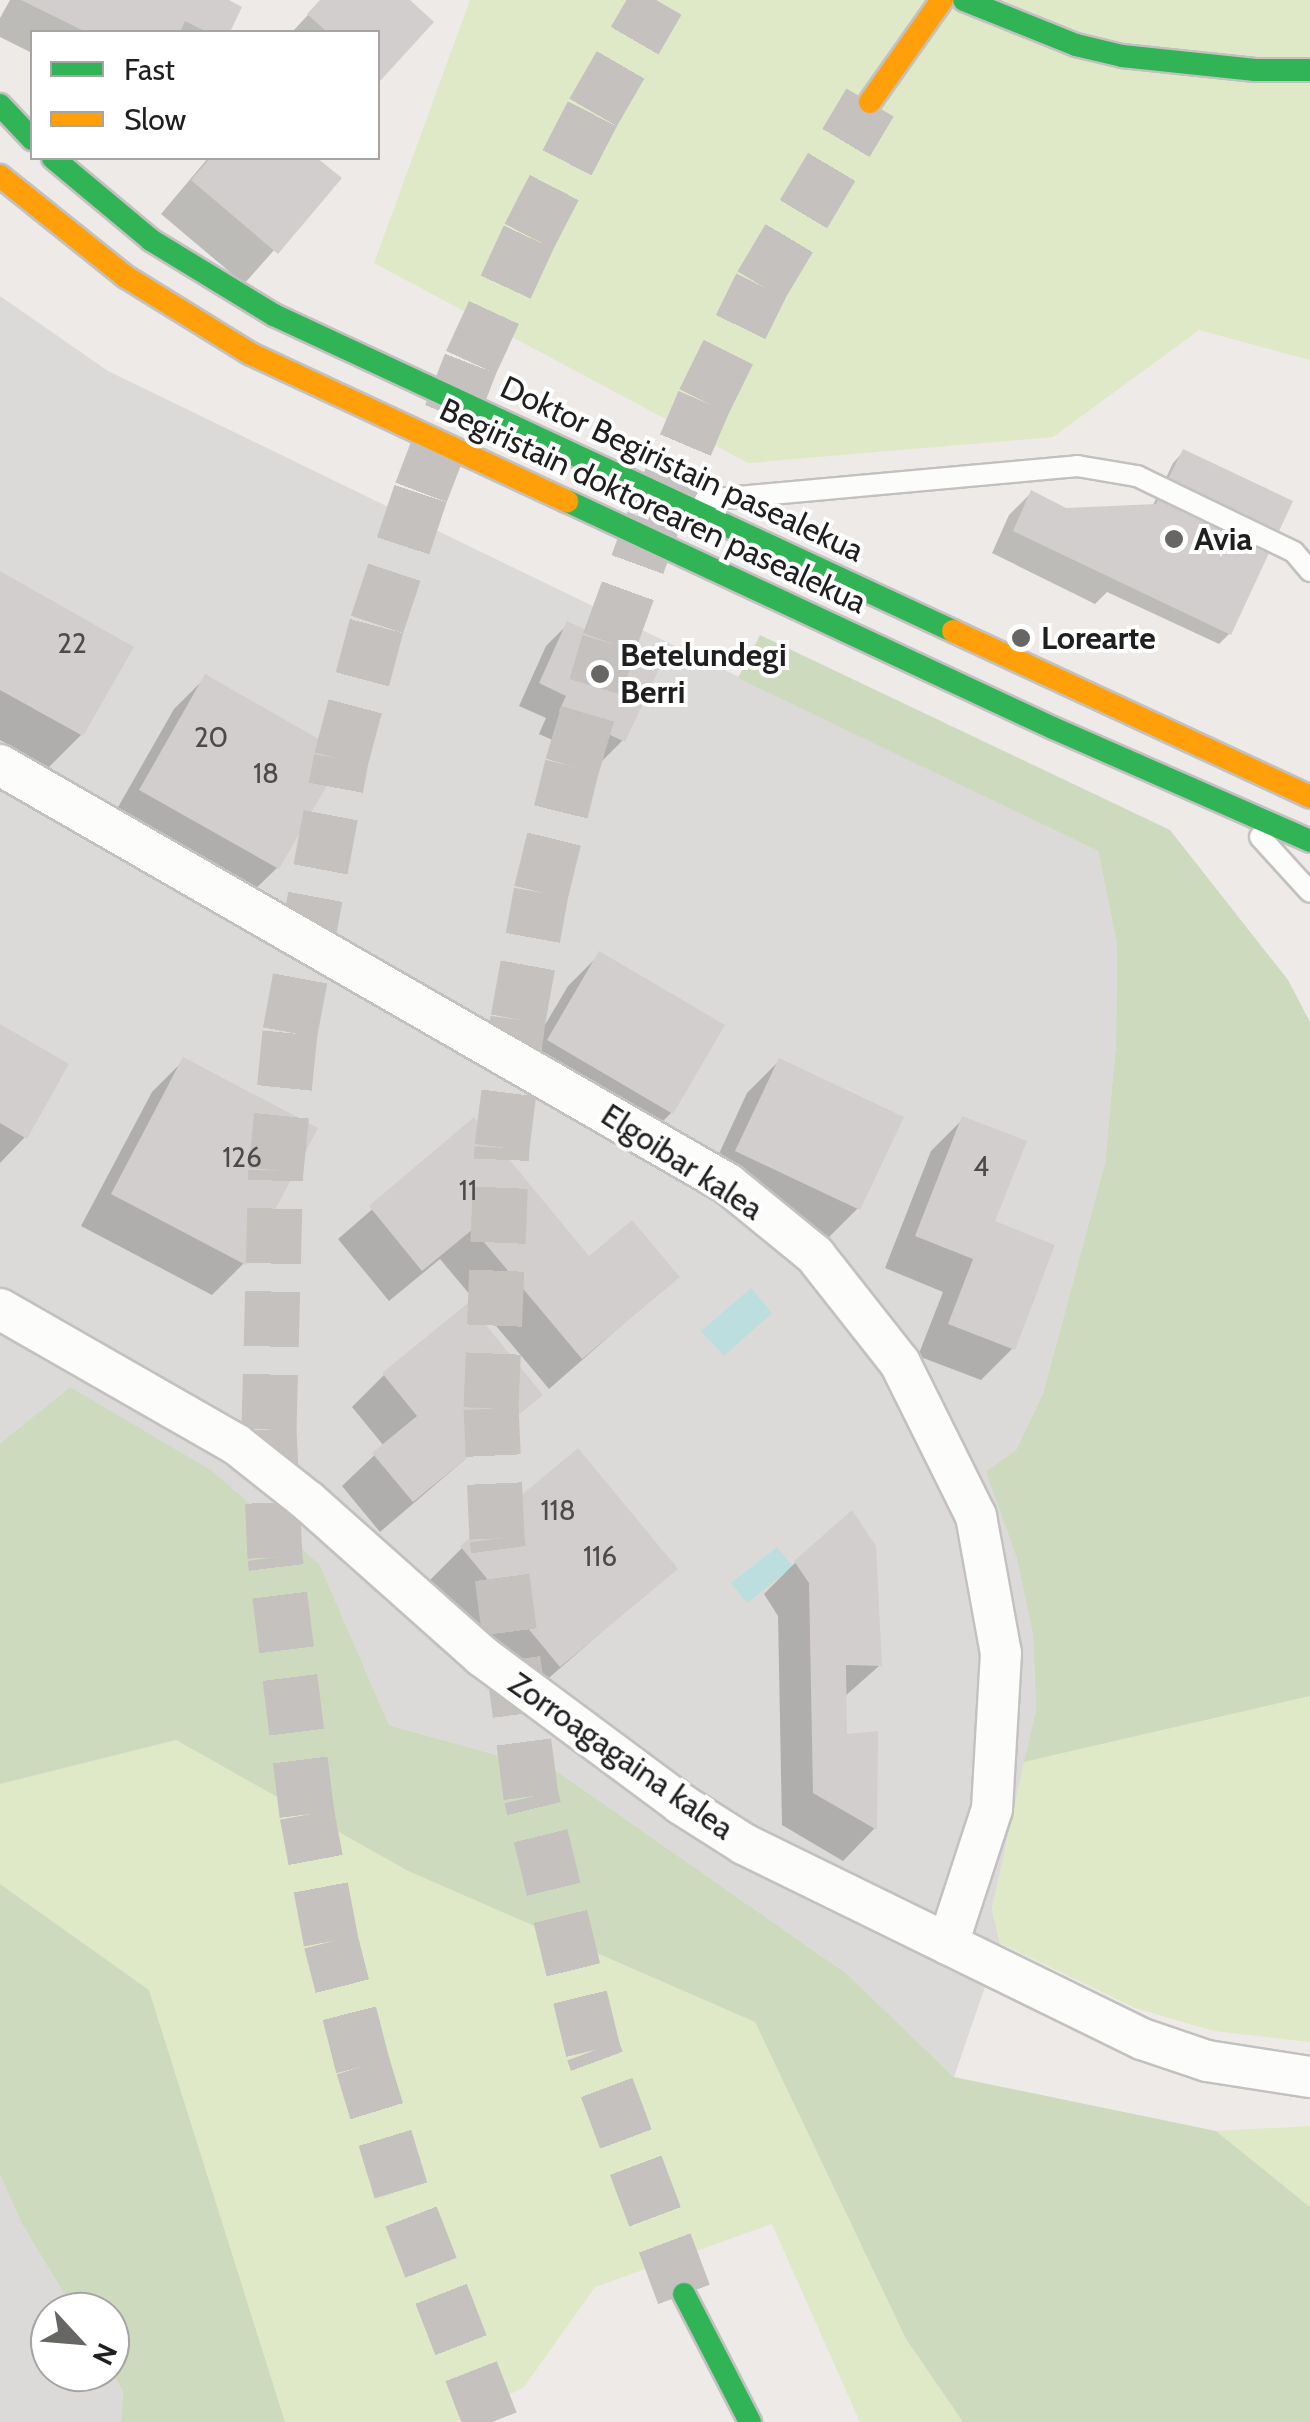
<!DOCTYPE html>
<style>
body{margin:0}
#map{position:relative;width:1310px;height:2422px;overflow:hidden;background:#edeae7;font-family:Cabin,sans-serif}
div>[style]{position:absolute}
.residential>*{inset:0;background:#dcdad9}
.grass>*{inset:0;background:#dfe9c7}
.forest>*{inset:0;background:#cddabd}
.water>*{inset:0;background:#bcdedf}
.shadow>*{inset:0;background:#0003}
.building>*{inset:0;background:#d2cecd}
.highway-tunnel>*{height:55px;margin-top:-27.5px;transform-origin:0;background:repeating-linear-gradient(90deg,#c4c1bf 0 55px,transparent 0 83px)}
.roads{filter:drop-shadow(2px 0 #c3c1c0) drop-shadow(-2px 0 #c3c1c0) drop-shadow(0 2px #c3c1c0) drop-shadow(0 -2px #c3c1c0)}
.lane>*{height:20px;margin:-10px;padding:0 10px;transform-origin:10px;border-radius:10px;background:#fcfcfb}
.street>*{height:40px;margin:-20px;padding:0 20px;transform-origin:20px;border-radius:20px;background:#fcfcfb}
.fast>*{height:22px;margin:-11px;padding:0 11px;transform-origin:11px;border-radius:11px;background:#30b455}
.slow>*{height:22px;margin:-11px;padding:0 11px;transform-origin:11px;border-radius:11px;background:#ff9f0a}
.dots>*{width:28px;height:28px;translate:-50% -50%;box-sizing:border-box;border:5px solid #fff;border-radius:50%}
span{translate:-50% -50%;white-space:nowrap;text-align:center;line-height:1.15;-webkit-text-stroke:8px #fff;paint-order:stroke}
.number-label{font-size:28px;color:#4c4b4a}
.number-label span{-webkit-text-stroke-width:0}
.street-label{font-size:32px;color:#1f1f1f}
.poi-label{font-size:32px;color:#1f1f1f;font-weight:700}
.left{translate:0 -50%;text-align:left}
.legend{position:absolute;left:30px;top:30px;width:350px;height:130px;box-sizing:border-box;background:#fff;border:2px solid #a5a5a5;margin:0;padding:12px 18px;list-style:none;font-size:30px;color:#1f1f1f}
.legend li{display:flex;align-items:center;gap:20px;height:50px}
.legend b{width:50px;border:2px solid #a5a5a5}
.north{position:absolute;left:30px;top:2292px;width:100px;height:100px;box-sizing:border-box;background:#fff;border:2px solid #a5a5a5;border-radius:50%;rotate:116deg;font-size:28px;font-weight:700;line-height:40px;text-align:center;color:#1f1f1f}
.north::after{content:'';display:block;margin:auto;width:35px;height:45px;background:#676665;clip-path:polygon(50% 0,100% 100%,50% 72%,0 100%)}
</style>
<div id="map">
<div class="residential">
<i style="clip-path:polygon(0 296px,108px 371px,1098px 851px,1117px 944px,1116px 1043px,1105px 1163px,1043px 1393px,1016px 1450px,1016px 1555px,1033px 1635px,1036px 1710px,992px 1909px,1000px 1943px,954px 2077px,847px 1974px,558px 1772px,389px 1725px,320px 1565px,70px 1387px,0 1443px)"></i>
<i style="clip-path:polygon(0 2175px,22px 2224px,75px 2312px,50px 2312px,50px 2372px,110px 2369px,123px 2391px,121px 2422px,0 2422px)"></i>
</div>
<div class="grass">
<i style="clip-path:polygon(470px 0,1310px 0,1310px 360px,1199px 330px,1053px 437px,748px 463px,374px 263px)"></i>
<i style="clip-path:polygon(1310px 1696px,1310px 2042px,1214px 2031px,1135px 2008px,1000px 1943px,992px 1909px,1024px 1762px)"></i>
<i style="clip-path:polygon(176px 1740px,408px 1871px,755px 2022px,906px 2339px,963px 2422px,860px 2422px,772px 2224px,595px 2287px,524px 2387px,456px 2422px,285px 2422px,149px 1990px,0 1884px,0 1784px)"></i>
<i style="clip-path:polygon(1310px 2126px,1310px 2207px,1216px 2131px)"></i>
</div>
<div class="forest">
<i style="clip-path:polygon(760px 635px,1170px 830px,1288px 980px,1310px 1022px,1310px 1696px,1024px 1762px,1036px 1710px,1033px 1635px,1016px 1555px,986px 1472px,1016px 1450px,1043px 1393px,1105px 1163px,1116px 1043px,1117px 944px,1098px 851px,738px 678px)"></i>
<i style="clip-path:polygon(70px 1387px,212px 1471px,320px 1565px,389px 1725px,558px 1772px,847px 1974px,954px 2077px,1216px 2131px,1310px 2207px,1310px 2422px,963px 2422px,906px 2339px,755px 2022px,408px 1871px,176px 1740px,0 1784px,0 1443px)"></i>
<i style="clip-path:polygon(0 1884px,149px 1990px,285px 2422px,121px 2422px,123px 2391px,110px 2369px,110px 2312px,75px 2312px,22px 2224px,0 2175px)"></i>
</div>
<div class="water">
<i style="clip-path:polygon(751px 1288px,772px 1313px,724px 1356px,701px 1331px)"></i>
<i style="clip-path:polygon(777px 1547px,793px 1567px,747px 1603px,731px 1583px)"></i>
</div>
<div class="shadow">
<i style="clip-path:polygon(223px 0,239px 8px,227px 32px,32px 32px,32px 53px,0 37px,0 18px,10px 0)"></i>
<i style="clip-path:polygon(322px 0,406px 0,430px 22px,378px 80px,378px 32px,292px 32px)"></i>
<i style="clip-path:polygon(208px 158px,314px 158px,338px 178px,244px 284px,161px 214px)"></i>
<i style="clip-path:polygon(1183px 452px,1229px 634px,1219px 644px,1107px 592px,1095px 604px,992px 553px,1009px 515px,1031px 493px,1065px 510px,1152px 507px,1173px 463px)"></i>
<i style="clip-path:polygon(0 574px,130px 648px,81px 735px,49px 767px,0 740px)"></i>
<i style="clip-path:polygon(568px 624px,623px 740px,601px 762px,539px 734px,546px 718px,519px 706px,546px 646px)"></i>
<i style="clip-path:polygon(206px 677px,341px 754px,277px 868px,244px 900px,109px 823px,174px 709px)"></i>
<i style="clip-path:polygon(600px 954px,671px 1113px,639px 1145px,517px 1072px,568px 986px)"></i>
<i style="clip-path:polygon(0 1027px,25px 1137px,0 1163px)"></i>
<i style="clip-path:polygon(184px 1060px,244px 1263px,212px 1295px,81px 1226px,152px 1092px)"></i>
<i style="clip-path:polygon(779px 1061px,858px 1208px,826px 1240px,705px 1184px,747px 1093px)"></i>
<i style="clip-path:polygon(963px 1119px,992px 1223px,1013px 1348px,981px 1380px,918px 1356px,943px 1292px,885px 1268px,931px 1151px)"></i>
<i style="clip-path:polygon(474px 1121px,589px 1260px,677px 1277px,549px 1389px,440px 1259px,389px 1301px,338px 1239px)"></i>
<i style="clip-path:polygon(384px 1375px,540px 1395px,380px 1532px,342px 1486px,384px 1446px,352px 1407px)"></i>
<i style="clip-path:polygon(462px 1548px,674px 1569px,527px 1697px,430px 1580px)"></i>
<i style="clip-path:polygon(796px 1562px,879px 1666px,844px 1697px,845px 1736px,875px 1734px,874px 1829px,843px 1861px,782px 1825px,778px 1616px,764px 1594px)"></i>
</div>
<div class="building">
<i style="clip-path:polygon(21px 0,229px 0,242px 7px,230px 32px,207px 32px,185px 21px,180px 32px,86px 32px)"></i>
<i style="clip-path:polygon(320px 0,410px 0,434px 22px,380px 81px,378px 32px,327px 32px,307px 14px)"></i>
<i style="clip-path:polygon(210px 158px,317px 158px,342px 178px,278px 254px,191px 180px)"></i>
<i style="clip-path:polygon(1183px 449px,1293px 501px,1231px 635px,1013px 531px,1031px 490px,1066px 508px,1156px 504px)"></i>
<i style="clip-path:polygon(0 571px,134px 647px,83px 736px,0 690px)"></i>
<i style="clip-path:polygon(567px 621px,661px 665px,625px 742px,559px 711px,566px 696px,539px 683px)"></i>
<i style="clip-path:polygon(205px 674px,345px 754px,279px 869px,139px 790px)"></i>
<i style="clip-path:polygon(599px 951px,725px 1025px,673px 1114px,547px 1040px)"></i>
<i style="clip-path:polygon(0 1024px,69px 1064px,27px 1139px,0 1123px)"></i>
<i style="clip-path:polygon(183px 1057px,318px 1128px,246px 1265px,111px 1194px)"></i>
<i style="clip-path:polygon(779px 1058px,904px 1117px,860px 1210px,735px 1151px)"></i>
<i style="clip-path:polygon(962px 1116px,1027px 1141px,995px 1221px,1055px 1245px,1015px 1350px,948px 1324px,973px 1259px,915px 1236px)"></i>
<i style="clip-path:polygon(474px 1117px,589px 1256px,632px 1220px,680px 1277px,582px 1359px,473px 1229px,422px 1271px,369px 1206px)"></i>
<i style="clip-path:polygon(468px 1303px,543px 1395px,413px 1502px,372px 1453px,417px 1416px,382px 1373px)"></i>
<i style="clip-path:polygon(578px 1448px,678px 1569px,560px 1667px,460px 1546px)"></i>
<i style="clip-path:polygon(852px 1510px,876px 1546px,882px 1666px,846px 1665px,847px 1734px,878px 1731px,877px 1830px,813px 1793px,809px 1583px,794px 1561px)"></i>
</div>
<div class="highway-tunnel">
<i style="left:684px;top:2294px;width:260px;rotate:-110.5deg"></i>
<i style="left:593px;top:2050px;width:261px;rotate:-103.7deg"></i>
<i style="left:531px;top:1796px;width:260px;rotate:-97.5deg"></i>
<i style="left:497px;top:1538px;width:130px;rotate:-92.6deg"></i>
<i style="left:491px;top:1408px;width:261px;rotate:-87.6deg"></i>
<i style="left:502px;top:1147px;width:129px;rotate:-82.9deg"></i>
<i style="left:518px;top:1019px;width:129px;rotate:-79.7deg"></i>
<i style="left:541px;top:892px;width:130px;rotate:-76.2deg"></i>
<i style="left:572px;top:766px;width:129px;rotate:-73.4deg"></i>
<i style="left:609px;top:642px;width:129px;rotate:-70deg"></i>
<i style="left:653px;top:521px;width:130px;rotate:-67deg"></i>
<i style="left:704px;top:401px;width:129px;rotate:-63.8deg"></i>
<i style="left:761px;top:285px;width:213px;rotate:-59.2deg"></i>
<i style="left:491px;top:2422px;width:249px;rotate:-111.2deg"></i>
<i style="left:401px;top:2190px;width:130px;rotate:-107deg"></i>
<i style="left:363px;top:2066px;width:129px;rotate:-104.4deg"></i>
<i style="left:331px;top:1941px;width:129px;rotate:-100.7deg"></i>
<i style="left:307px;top:1814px;width:259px;rotate:-97.1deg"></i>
<i style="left:275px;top:1557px;width:128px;rotate:-92.7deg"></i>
<i style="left:269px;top:1429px;width:259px;rotate:-88.5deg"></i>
<i style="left:276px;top:1170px;width:139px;rotate:-84.2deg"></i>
<i style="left:290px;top:1032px;width:278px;rotate:-79.4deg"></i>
<i style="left:341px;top:759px;width:140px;rotate:-75.1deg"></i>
<i style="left:377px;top:624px;width:139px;rotate:-71.6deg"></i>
<i style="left:421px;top:492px;width:139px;rotate:-69deg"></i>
<i style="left:471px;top:362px;width:139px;rotate:-65.3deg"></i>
<i style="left:529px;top:236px;width:140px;rotate:-62.7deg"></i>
<i style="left:593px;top:112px;width:129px;rotate:-59.9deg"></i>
</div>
<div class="roads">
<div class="lane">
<i style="left:705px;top:500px;width:374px;rotate:-5.2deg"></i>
<i style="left:1077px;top:466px;width:61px;rotate:9.5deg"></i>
<i style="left:1137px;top:476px;width:174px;rotate:25.8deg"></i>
<i style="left:1294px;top:552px;width:25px;rotate:50deg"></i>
<i style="left:1260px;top:837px;width:74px;rotate:47.7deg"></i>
</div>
<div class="street">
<i style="left:0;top:765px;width:840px;rotate:29.92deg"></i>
<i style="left:728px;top:1184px;width:112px;rotate:39.2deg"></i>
<i style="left:815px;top:1255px;width:137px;rotate:51.8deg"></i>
<i style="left:900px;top:1363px;width:171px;rotate:63.6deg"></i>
<i style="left:976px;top:1516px;width:139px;rotate:79.7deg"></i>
<i style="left:1001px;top:1653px;width:156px;rotate:93.3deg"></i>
<i style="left:992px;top:1809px;width:142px;rotate:108.1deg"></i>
<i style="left:0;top:1309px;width:272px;rotate:29.8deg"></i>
<i style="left:236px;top:1444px;width:92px;rotate:38.4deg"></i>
<i style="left:308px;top:1501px;width:233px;rotate:41.7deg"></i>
<i style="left:482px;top:1656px;width:248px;rotate:36.6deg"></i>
<i style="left:681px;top:1804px;width:75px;rotate:32.4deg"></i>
<i style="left:744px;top:1844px;width:443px;rotate:26.1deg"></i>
<i style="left:1142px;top:2039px;width:69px;rotate:18.7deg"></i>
<i style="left:1207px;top:2061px;width:104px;rotate:8.8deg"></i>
</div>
<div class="fast">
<i style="left:964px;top:0;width:121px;rotate:21.9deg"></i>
<i style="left:1076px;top:45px;width:47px;rotate:13.4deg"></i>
<i style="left:1122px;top:56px;width:134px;rotate:6deg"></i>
<i style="left:1255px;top:70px;width:55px"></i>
<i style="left:0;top:105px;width:47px;rotate:46.7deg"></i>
<i style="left:53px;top:158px;width:128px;rotate:39.9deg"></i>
<i style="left:151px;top:240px;width:144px;rotate:31.4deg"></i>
<i style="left:274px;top:315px;width:749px;rotate:24.96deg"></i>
<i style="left:567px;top:501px;width:536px;rotate:25.04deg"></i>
<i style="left:1053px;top:728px;width:281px;rotate:23.7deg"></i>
<i style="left:684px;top:2294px;width:144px;rotate:62.7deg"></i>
</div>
<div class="slow">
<i style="left:870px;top:102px;width:125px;rotate:-54.8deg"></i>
<i style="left:0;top:176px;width:161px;rotate:38.7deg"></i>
<i style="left:126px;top:277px;width:145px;rotate:31.7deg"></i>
<i style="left:249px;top:353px;width:351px;rotate:25deg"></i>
<i style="left:953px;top:631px;width:394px;rotate:24.9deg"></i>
</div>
</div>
<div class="dots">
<i style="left:1174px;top:539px;background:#676665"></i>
<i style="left:1021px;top:638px;background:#676665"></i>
<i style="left:600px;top:674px;background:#676665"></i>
</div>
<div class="number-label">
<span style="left:72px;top:643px">22</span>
<span style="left:211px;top:737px">20</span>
<span style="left:266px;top:773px">18</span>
<span style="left:242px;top:1157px">126</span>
<span style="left:981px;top:1166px">4</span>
<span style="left:468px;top:1190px">11</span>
<span style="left:558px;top:1510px">118</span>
<span style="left:600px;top:1556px">116</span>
</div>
<div class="street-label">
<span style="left:682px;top:469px;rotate:25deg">Doktor Begiristain pasealekua</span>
<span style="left:653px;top:506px;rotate:25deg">Begiristain doktorearen pasealekua</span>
<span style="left:682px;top:1162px;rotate:33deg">Elgoibar kalea</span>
<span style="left:621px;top:1756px;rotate:35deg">Zorroagagaina kalea</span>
</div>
<div class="poi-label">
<span class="left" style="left:1194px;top:539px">Avia</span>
<span class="left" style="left:1041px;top:638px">Lorearte</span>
<span class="left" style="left:620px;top:674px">Betelundegi<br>Berri</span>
</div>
<ul class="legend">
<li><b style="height:12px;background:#30b455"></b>Fast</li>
<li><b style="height:12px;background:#ff9f0a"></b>Slow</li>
</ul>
<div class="north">N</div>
</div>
